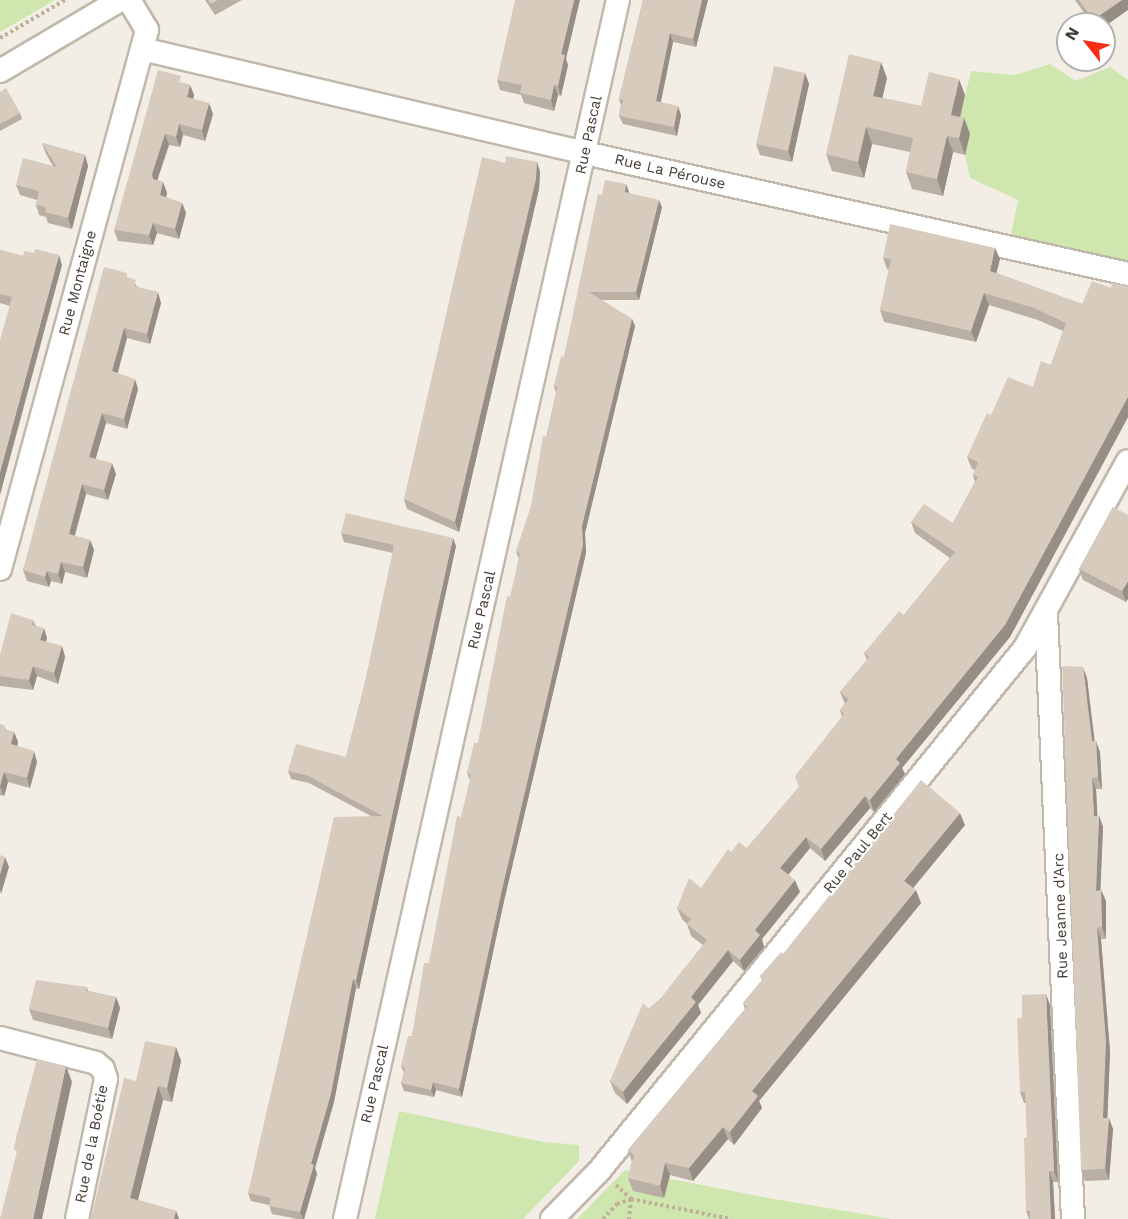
<!DOCTYPE html>
<meta charset="utf-8">
<style>
body{margin:0}
#map{position:relative;width:1128px;height:1219px;overflow:hidden;background:#f2ede5;font-family:"Work Sans",sans-serif}
div>[style]{position:absolute}
.green>*{inset:0;background:#cfe6ae}
.path>*{height:4px;margin-top:-2px;transform-origin:0;background:repeating-linear-gradient(90deg,#bfb099 0 3px,transparent 0 6px)}
.roads{filter:drop-shadow(2px 0 #c0b8ab) drop-shadow(-2px 0 #c0b8ab) drop-shadow(0 2px #c0b8ab) drop-shadow(0 -2px #c0b8ab)}
.street>*{height:22px;margin:-11px;padding:0 11px;transform-origin:11px;border-radius:11px;background:#fff}
.wall>*{inset:0;background:#b9afa3}
.shaded-wall>*{inset:0;background:#968e84}
.building>*{inset:0;background:#d7cbbd}
span{translate:-50% -50%;white-space:nowrap;text-align:center;line-height:1.15;-webkit-text-stroke:4.5px #fff;paint-order:stroke}
.street-label{font-size:15px;color:#443d35}
.north{position:absolute;left:1056px;top:12px;width:60px;height:60px;box-sizing:border-box;background:#fff;border:2px solid #b4b1ae;border-radius:50%;rotate:301deg;font-size:16px;font-weight:700;line-height:24px;text-align:center;color:#443d35}
.north::after{content:'';display:block;margin:auto;width:21px;height:27px;background:#f72e17;clip-path:polygon(50% 0,100% 100%,50% 72%,0 100%)}
</style>
<div id="map">
<div class="green">
<i style="clip-path:polygon(0 0,55px 0,0 32px)"></i>
<i style="clip-path:polygon(1050px 64px,1076px 81px,1110px 67px,1128px 80px,1128px 261px,1011px 235px,1018px 200px,970px 178px,965px 155px,970px 134px,957px 131px,971px 71px,1015px 75px)"></i>
<i style="clip-path:polygon(399px 1111px,543px 1142px,579px 1145px,579px 1161px,523px 1219px,375px 1219px)"></i>
<i style="clip-path:polygon(625px 1170px,768px 1198px,892px 1219px,577px 1219px)"></i>
</div>
<div class="path">
<i style="left:0;top:38px;width:75px;rotate:-30.3deg"></i>
<i style="left:616px;top:1185px;width:21px;rotate:43deg"></i>
<i style="left:631px;top:1199px;width:102px;rotate:11.3deg"></i>
<i style="left:603px;top:1219px;width:21px;rotate:-47deg"></i>
<i style="left:617px;top:1204px;width:15px;rotate:-20deg"></i>
<i style="left:631px;top:1199px;width:20px;rotate:96deg"></i>
</div>
<div class="roads">
<div class="street">
<i style="left:142px;top:49px;width:455px;rotate:13.2deg"></i>
<i style="left:585px;top:153px;width:556px;rotate:12.56deg"></i>
<i style="left:0;top:71px;width:139px;rotate:-30.6deg"></i>
<i style="left:0;top:569px;width:559px;rotate:-74.74deg"></i>
<i style="left:147px;top:30px;width:35px;rotate:-121deg"></i>
<i style="left:1046px;top:613px;width:607px;rotate:87.45deg"></i>
<i style="left:0;top:1038px;width:99px;rotate:14.6deg"></i>
<i style="left:96px;top:1063px;width:9px;rotate:41deg"></i>
<i style="left:103px;top:1069px;width:10px;rotate:73deg"></i>
<i style="left:106px;top:1079px;width:143px;rotate:101.7deg"></i>
<i style="left:345px;top:1219px;width:1249px;rotate:-77.38deg"></i>
<i style="left:552px;top:1219px;width:67px;rotate:-45.6deg"></i>
<i style="left:599px;top:1171px;width:675px;rotate:-50.84deg"></i>
<i style="left:1025px;top:648px;width:213px;rotate:-61.2deg"></i>
</div>
</div>
<div class="wall">
<i style="clip-path:polygon(205px 0,242px 0,215px 15px)"></i>
<i style="clip-path:polygon(643px 0,708px 0,696px 47px,673px 42px,661px 102px,681px 115px,677px 136px,623px 124px,619px 116px,621px 105px,619px 99px)"></i>
<i style="clip-path:polygon(1075px 0,1128px 0,1104px 24px,1092px 24px)"></i>
<i style="clip-path:polygon(566px 59px,568px 65px,561px 96px,558px 95px,554px 111px,524px 103px,521px 95px,500px 90px,497px 80px)"></i>
<i style="clip-path:polygon(805px 73px,809px 84px,792px 162px,760px 155px,756px 144px)"></i>
<i style="clip-path:polygon(887px 78px,882px 98px,921px 106px,965px 95px,960px 117px,964px 118px,970px 134px,965px 155px,953px 152px,943px 196px,912px 189px,906px 172px,910px 152px,872px 144px,864px 178px,832px 171px,826px 154px)"></i>
<i style="clip-path:polygon(183px 83px,190px 85px,194px 95px,193px 99px,213px 114px,205px 141px,183px 135px,180px 147px,169px 145px,157px 180px,163px 182px,167px 193px,166px 197px,182px 203px,186px 213px,179px 239px,157px 233px,153px 245px,118px 241px,114px 230px)"></i>
<i style="clip-path:polygon(0 92px,20px 113px,22px 119px,0 131px)"></i>
<i style="clip-path:polygon(42px 143px,85px 155px,88px 166px,72px 229px,48px 223px,46px 217px,39px 215px,36px 205px,37px 200px,20px 195px,16px 185px,53px 166px,46px 154px)"></i>
<i style="clip-path:polygon(537px 162px,540px 172px,539px 189px,459px 532px,407px 509px,404px 499px,505px 163px)"></i>
<i style="clip-path:polygon(626px 184px,629px 193px,662px 207px,639px 300px,601px 300px,632px 319px,635px 326px,585px 533px,586px 553px,504px 901px,462px 1097px,436px 1090px,434px 1097px,404px 1091px,401px 1083px,404px 1073px,401px 1066px,412px 1036px,429px 963px,470px 780px,467px 773px,478px 743px,519px 559px,516px 552px,531px 507px,556px 393px,554px 386px,564px 357px,602px 195px)"></i>
<i style="clip-path:polygon(995px 248px,1000px 259px,996px 273px,1082px 304px,1111px 288px,1128px 286px,1128px 417px,1010px 637px,902px 768px,905px 774px,874px 812px,870px 808px,825px 861px,810px 848px,788px 875px,800px 892px,762px 939px,764px 947px,744px 971px,733px 961px,698px 1005px,701px 1013px,627px 1104px,615px 1093px,610px 1081px,649px 1009px,662px 997px,703px 945px,691px 936px,687px 924px,682px 919px,677px 908px,701px 888px,731px 852px,747px 848px,799px 787px,842px 717px,840px 710px,845px 704px,840px 692px,867px 660px,864px 653px,904px 615px,950px 558px,915px 533px,911px 522px,953px 523px,975px 482px,973px 475px,975px 470px,972px 469px,967px 457px,991px 415px,1033px 387px,1051px 365px,1063px 331px,1038px 320px,989px 305px,976px 342px,884px 322px,880px 310px,889px 270px,887px 269px,883px 258px)"></i>
<i style="clip-path:polygon(0 250px,23px 256px,62px 265px,10px 306px,0 303px)"></i>
<i style="clip-path:polygon(129px 278px,138px 287px,161px 303px,150px 344px,127px 338px,118px 373px,138px 389px,127px 429px,106px 423px,95px 459px,116px 474px,108px 500px,86px 494px,75px 536px,90px 540px,94px 550px,87px 578px,65px 572px,62px 584px,51px 581px,49px 587px,27px 581px,23px 570px)"></i>
<i style="clip-path:polygon(1113px 507px,1126px 602px,1083px 580px,1079px 569px)"></i>
<i style="clip-path:polygon(341px 533px,456px 546px,359px 989px,356px 988px,334px 1102px,315px 1168px,317px 1174px,304px 1219px,297px 1219px,272px 1214px,269px 1205px,251px 1201px,248px 1193px,371px 816px,309px 783px,291px 779px,288px 771px,346px 757px,365px 683px,393px 553px,344px 542px)"></i>
<i style="clip-path:polygon(33px 620px,36px 626px,47px 638px,46px 642px,62px 646px,65px 657px,58px 684px,37px 676px,33px 690px,0 686px,0 655px)"></i>
<i style="clip-path:polygon(1087px 678px,1094px 741px,1100px 752px,1102px 789px,1096px 789px,1097px 816px,1099px 816px,1103px 827px,1100px 890px,1101px 890px,1106px 901px,1106px 939px,1101px 939px,1110px 1052px,1107px 1118px,1113px 1129px,1109px 1180px,1085px 1181px,1081px 1170px)"></i>
<i style="clip-path:polygon(0 724px,7px 730px,14px 732px,18px 742px,17px 746px,37px 762px,30px 788px,8px 782px,4px 796px,0 795px)"></i>
<i style="clip-path:polygon(965px 825px,913px 888px,921px 903px,759px 1101px,762px 1108px,734px 1145px,728px 1139px,693px 1181px,670px 1175px,664px 1198px,633px 1191px,628px 1178px,632px 1162px,628px 1150px,745px 1009px,743px 1003px,762px 980px,760px 976px,783px 954px)"></i>
<i style="clip-path:polygon(87px 987px,88px 991px,116px 997px,120px 1008px,112px 1039px,33px 1020px,29px 1009px)"></i>
<i style="clip-path:polygon(1050px 1005px,1058px 1182px,1053px 1182px,1055px 1219px,1029px 1219px,1026px 1211px,1027px 1138px,1026px 1103px,1024px 1103px,1020px 1092px,1022px 1018px)"></i>
<i style="clip-path:polygon(176px 1047px,181px 1061px,172px 1102px,163px 1100px,138px 1200px,176px 1211px,179px 1219px,91px 1219px,136px 1081px)"></i>
</div>
<div class="shaded-wall">
<i style="clip-path:polygon(574px 0,580px 0,566px 59px,568px 65px,561px 96px,558px 86px,561px 54px)"></i>
<i style="clip-path:polygon(702px 0,708px 0,696px 47px,693px 39px)"></i>
<i style="clip-path:polygon(1122px 0,1128px 0,1128px 10px,1104px 27px,1104px 24px,1094px 24px,1093px 20px)"></i>
<i style="clip-path:polygon(670px 33px,673px 42px,659px 110px,656px 101px)"></i>
<i style="clip-path:polygon(881px 62px,887px 78px,879px 113px,873px 96px)"></i>
<i style="clip-path:polygon(805px 73px,809px 84px,792px 162px,788px 151px)"></i>
<i style="clip-path:polygon(959px 79px,965px 95px,957px 131px,951px 115px)"></i>
<i style="clip-path:polygon(190px 85px,194px 95px,191px 108px,187px 97px)"></i>
<i style="clip-path:polygon(554px 85px,558px 95px,554px 111px,551px 100px)"></i>
<i style="clip-path:polygon(209px 103px,213px 114px,205px 141px,202px 130px)"></i>
<i style="clip-path:polygon(678px 106px,681px 115px,677px 136px,674px 127px)"></i>
<i style="clip-path:polygon(964px 118px,970px 134px,965px 155px,959px 138px)"></i>
<i style="clip-path:polygon(179px 124px,183px 135px,180px 147px,176px 137px)"></i>
<i style="clip-path:polygon(866px 127px,872px 144px,864px 178px,858px 162px)"></i>
<i style="clip-path:polygon(165px 134px,169px 145px,156px 184px,153px 179px,152px 174px)"></i>
<i style="clip-path:polygon(947px 136px,953px 152px,943px 196px,937px 179px)"></i>
<i style="clip-path:polygon(85px 155px,88px 166px,72px 229px,68px 218px)"></i>
<i style="clip-path:polygon(537px 162px,540px 172px,539px 189px,459px 532px,455px 522px)"></i>
<i style="clip-path:polygon(163px 182px,167px 193px,164px 205px,160px 195px)"></i>
<i style="clip-path:polygon(626px 184px,629px 192px,627px 199px,625px 192px)"></i>
<i style="clip-path:polygon(659px 200px,662px 207px,639px 300px,636px 292px)"></i>
<i style="clip-path:polygon(182px 203px,186px 213px,179px 239px,175px 229px)"></i>
<i style="clip-path:polygon(153px 223px,157px 233px,153px 245px,149px 235px)"></i>
<i style="clip-path:polygon(995px 248px,1000px 259px,994px 283px,990px 271px)"></i>
<i style="clip-path:polygon(59px 255px,62px 265px,0 495px,0 472px)"></i>
<i style="clip-path:polygon(158px 292px,161px 303px,150px 344px,147px 334px)"></i>
<i style="clip-path:polygon(984px 293px,989px 305px,976px 342px,971px 331px)"></i>
<i style="clip-path:polygon(632px 319px,635px 326px,585px 533px,586px 553px,504px 901px,462px 1097px,459px 1089px,501px 894px,582px 526px)"></i>
<i style="clip-path:polygon(124px 328px,127px 338px,115px 381px,112px 371px)"></i>
<i style="clip-path:polygon(135px 379px,138px 389px,127px 429px,124px 419px)"></i>
<i style="clip-path:polygon(1128px 397px,1128px 417px,1010px 637px,902px 768px,905px 774px,874px 812px,870px 800px)"></i>
<i style="clip-path:polygon(102px 413px,106px 423px,93px 468px,89px 457px)"></i>
<i style="clip-path:polygon(112px 463px,116px 474px,108px 500px,104px 490px)"></i>
<i style="clip-path:polygon(82px 484px,86px 494px,72px 544px,69px 534px)"></i>
<i style="clip-path:polygon(453px 538px,456px 546px,359px 989px,356px 980px)"></i>
<i style="clip-path:polygon(90px 540px,94px 550px,87px 578px,83px 567px)"></i>
<i style="clip-path:polygon(61px 562px,65px 572px,62px 584px,58px 574px)"></i>
<i style="clip-path:polygon(47px 571px,51px 581px,49px 587px,45px 577px)"></i>
<i style="clip-path:polygon(1128px 581px,1128px 599px,1126px 602px,1122px 591px)"></i>
<i style="clip-path:polygon(44px 628px,47px 638px,44px 650px,40px 640px)"></i>
<i style="clip-path:polygon(62px 646px,65px 657px,58px 684px,54px 673px)"></i>
<i style="clip-path:polygon(33px 666px,37px 676px,33px 690px,29px 680px)"></i>
<i style="clip-path:polygon(1083px 667px,1087px 678px,1096px 752px,1092px 741px)"></i>
<i style="clip-path:polygon(14px 732px,18px 742px,15px 755px,11px 744px)"></i>
<i style="clip-path:polygon(1096px 741px,1100px 752px,1102px 789px,1098px 777px)"></i>
<i style="clip-path:polygon(34px 751px,37px 762px,30px 788px,27px 778px)"></i>
<i style="clip-path:polygon(4px 772px,8px 782px,4px 796px,0 786px)"></i>
<i style="clip-path:polygon(1092px 778px,1096px 789px,1098px 827px,1094px 816px)"></i>
<i style="clip-path:polygon(865px 796px,870px 808px,825px 861px,821px 849px)"></i>
<i style="clip-path:polygon(960px 813px,965px 825px,909px 893px,904px 881px)"></i>
<i style="clip-path:polygon(1099px 816px,1103px 827px,1100px 902px,1096px 891px)"></i>
<i style="clip-path:polygon(806px 837px,810px 848px,784px 880px,780px 868px)"></i>
<i style="clip-path:polygon(5px 857px,9px 867px,1px 894px,0 890px,0 874px)"></i>
<i style="clip-path:polygon(795px 880px,800px 892px,762px 939px,764px 947px,744px 971px,740px 960px,755px 930px)"></i>
<i style="clip-path:polygon(916px 890px,921px 903px,759px 1101px,762px 1108px,734px 1145px,730px 1132px,752px 1091px)"></i>
<i style="clip-path:polygon(1101px 890px,1106px 901px,1106px 939px,1102px 927px)"></i>
<i style="clip-path:polygon(1097px 928px,1101px 939px,1110px 1052px,1107px 1129px,1103px 1118px)"></i>
<i style="clip-path:polygon(728px 950px,733px 961px,698px 1005px,701px 1013px,627px 1104px,623px 1092px,691px 997px)"></i>
<i style="clip-path:polygon(353px 979px,356px 988px,334px 1102px,315px 1168px,317px 1174px,304px 1219px,303px 1219px,300px 1212px)"></i>
<i style="clip-path:polygon(1046px 994px,1050px 1005px,1058px 1182px,1054px 1171px)"></i>
<i style="clip-path:polygon(116px 997px,120px 1008px,112px 1039px,108px 1028px)"></i>
<i style="clip-path:polygon(176px 1047px,181px 1061px,172px 1102px,167px 1088px)"></i>
<i style="clip-path:polygon(66px 1066px,72px 1082px,42px 1219px,33px 1219px)"></i>
<i style="clip-path:polygon(433px 1082px,436px 1090px,434px 1097px,431px 1090px)"></i>
<i style="clip-path:polygon(158px 1086px,163px 1100px,135px 1212px,130px 1198px)"></i>
<i style="clip-path:polygon(1109px 1118px,1113px 1129px,1109px 1180px,1105px 1169px)"></i>
<i style="clip-path:polygon(723px 1127px,728px 1139px,693px 1181px,689px 1168px)"></i>
<i style="clip-path:polygon(665px 1163px,670px 1175px,664px 1198px,660px 1186px)"></i>
<i style="clip-path:polygon(1049px 1171px,1053px 1182px,1055px 1219px,1051px 1219px)"></i>
<i style="clip-path:polygon(176px 1211px,179px 1219px,174px 1219px)"></i>
</div>
<div class="building">
<i style="clip-path:polygon(208px 0,218px 0,211px 4px)"></i>
<i style="clip-path:polygon(515px 0,574px 0,561px 54px,565px 55px,558px 86px,554px 85px,551px 100px,520px 93px,522px 85px,497px 80px)"></i>
<i style="clip-path:polygon(643px 0,702px 0,693px 39px,670px 33px,656px 101px,678px 106px,674px 127px,619px 116px,623px 100px,619px 99px)"></i>
<i style="clip-path:polygon(1079px 0,1122px 0,1093px 20px)"></i>
<i style="clip-path:polygon(849px 54px,881px 62px,873px 96px,921px 106px,929px 72px,959px 79px,951px 115px,964px 118px,959px 138px,947px 136px,937px 179px,906px 172px,913px 138px,866px 127px,858px 162px,826px 154px)"></i>
<i style="clip-path:polygon(774px 66px,805px 73px,788px 151px,756px 144px)"></i>
<i style="clip-path:polygon(158px 70px,181px 76px,179px 82px,190px 85px,187px 97px,209px 103px,202px 130px,179px 124px,176px 137px,165px 134px,152px 174px,153px 179px,163px 182px,160px 195px,182px 203px,175px 229px,153px 223px,149px 235px,114px 230px)"></i>
<i style="clip-path:polygon(6px 88px,20px 113px,0 124px,0 92px)"></i>
<i style="clip-path:polygon(42px 143px,85px 155px,68px 218px,45px 212px,46px 207px,36px 205px,39px 191px,16px 185px,23px 158px,57px 167px)"></i>
<i style="clip-path:polygon(506px 156px,537px 162px,536px 179px,455px 522px,404px 499px,482px 157px,505px 163px)"></i>
<i style="clip-path:polygon(605px 180px,626px 184px,625px 192px,659px 200px,636px 292px,589px 292px,632px 319px,582px 526px,583px 545px,501px 894px,459px 1089px,433px 1082px,431px 1090px,401px 1083px,405px 1068px,401px 1066px,408px 1036px,412px 1036px,424px 963px,429px 963px,457px 816px,461px 817px,471px 775px,467px 773px,474px 743px,478px 743px,507px 596px,510px 597px,520px 553px,516px 552px,531px 507px,543px 436px,547px 437px,557px 387px,554px 386px,561px 356px,564px 357px,598px 194px,602px 195px)"></i>
<i style="clip-path:polygon(890px 224px,995px 248px,990px 271px,1082px 304px,1092px 281px,1111px 288px,1112px 283px,1128px 286px,1128px 397px,1005px 625px,896px 759px,900px 763px,870px 800px,865px 796px,821px 849px,806px 837px,780px 868px,795px 880px,755px 930px,760px 935px,740px 960px,728px 950px,691px 997px,696px 1002px,623px 1092px,610px 1081px,643px 1003px,649px 1009px,662px 997px,707px 940px,687px 924px,691px 919px,677px 908px,689px 878px,701px 888px,728px 849px,731px 852px,739px 842px,747px 848px,799px 787px,795px 776px,844px 714px,840px 710px,849px 699px,840px 692px,869px 657px,864px 653px,899px 611px,904px 615px,955px 552px,911px 522px,924px 504px,953px 523px,978px 477px,973px 475px,978px 462px,967px 457px,987px 413px,991px 415px,1008px 377px,1033px 387px,1041px 361px,1051px 365px,1066px 323px,1034px 308px,984px 293px,971px 331px,880px 310px,891px 259px,883px 258px)"></i>
<i style="clip-path:polygon(35px 249px,59px 255px,0 472px,0 340px,12px 297px,0 294px,0 250px,23px 256px,24px 251px,34px 253px)"></i>
<i style="clip-path:polygon(104px 267px,127px 273px,127px 277px,136px 280px,134px 286px,158px 292px,147px 334px,124px 328px,112px 371px,135px 379px,124px 419px,102px 413px,89px 457px,112px 463px,104px 490px,82px 484px,69px 534px,90px 540px,83px 567px,61px 562px,58px 574px,47px 571px,45px 577px,23px 570px)"></i>
<i style="clip-path:polygon(1113px 507px,1128px 515px,1128px 581px,1122px 591px,1079px 569px)"></i>
<i style="clip-path:polygon(346px 513px,453px 538px,356px 980px,353px 979px,331px 1094px,311px 1164px,314px 1165px,300px 1212px,269px 1206px,271px 1198px,248px 1193px,334px 817px,383px 816px,306px 775px,288px 771px,296px 744px,346px 757px,365px 683px,394px 545px,341px 533px)"></i>
<i style="clip-path:polygon(11px 613px,33px 620px,32px 625px,44px 628px,40px 640px,62px 646px,54px 673px,33px 666px,29px 680px,0 676px,0 655px)"></i>
<i style="clip-path:polygon(1062px 666px,1083px 667px,1092px 741px,1096px 741px,1098px 777px,1092px 778px,1094px 816px,1099px 816px,1096px 891px,1101px 890px,1102px 927px,1097px 928px,1106px 1041px,1103px 1118px,1109px 1118px,1105px 1169px,1081px 1170px)"></i>
<i style="clip-path:polygon(0 724px,5px 726px,4px 729px,14px 732px,11px 744px,34px 751px,27px 778px,4px 772px,0 786px)"></i>
<i style="clip-path:polygon(921px 780px,960px 813px,904px 881px,916px 890px,752px 1091px,758px 1096px,730px 1132px,723px 1127px,689px 1168px,665px 1163px,660px 1186px,628px 1178px,634px 1155px,628px 1150px,747px 1007px,743px 1003px,763px 979px,760px 976px,781px 952px,783px 954px)"></i>
<i style="clip-path:polygon(0 855px,5px 857px,0 874px)"></i>
<i style="clip-path:polygon(36px 980px,87px 987px,86px 991px,116px 997px,108px 1028px,29px 1009px)"></i>
<i style="clip-path:polygon(1046px 994px,1054px 1171px,1049px 1171px,1051px 1219px,1030px 1219px,1030px 1211px,1026px 1211px,1024px 1138px,1027px 1138px,1025px 1092px,1020px 1092px,1017px 1018px,1022px 1018px,1022px 995px)"></i>
<i style="clip-path:polygon(145px 1041px,176px 1047px,167px 1088px,158px 1086px,130px 1198px,176px 1211px,174px 1219px,91px 1219px,124px 1078px,136px 1081px)"></i>
<i style="clip-path:polygon(37px 1059px,66px 1066px,33px 1219px,0 1219px,17px 1151px,14px 1150px,16px 1138px)"></i>
</div>
<div class="street-label">
<span style="left:589px;top:135px;rotate:-78deg">Rue Pascal</span>
<span style="left:670px;top:172px;rotate:13deg">Rue La Pérouse</span>
<span style="left:78px;top:283px;rotate:-75deg">Rue Montaigne</span>
<span style="left:482px;top:610px;rotate:-77deg">Rue Pascal</span>
<span style="left:858px;top:853px;rotate:-51deg">Rue Paul Bert</span>
<span style="left:1061px;top:916px;rotate:-92deg">Rue Jeanne d'Arc</span>
<span style="left:375px;top:1084px;rotate:-77deg">Rue Pascal</span>
<span style="left:92px;top:1144px;rotate:-79deg">Rue de la Boétie</span>
</div>
<div class="north">N</div>
</div>
